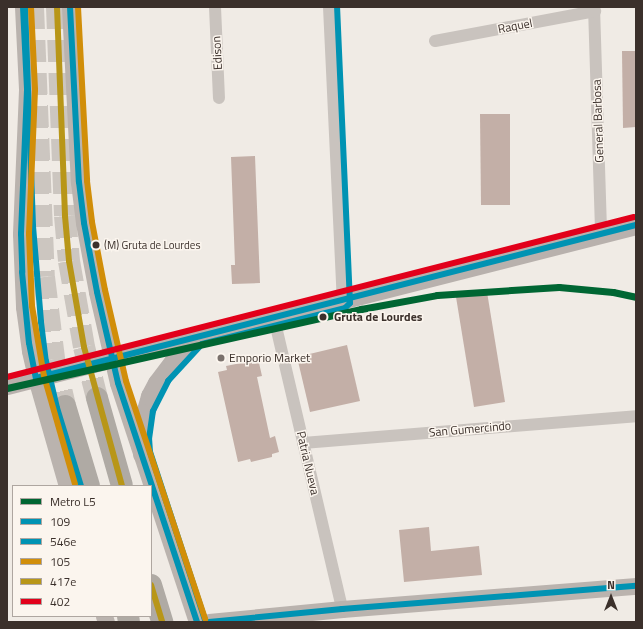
<!DOCTYPE html>
<style>
body{margin:0}
#map{position:relative;width:643px;height:629px;overflow:hidden;background:#f0ebe5;font-family:"Titillium Web",sans-serif}
div>[style]{position:absolute}
.building>*{inset:0;background:#c3afa7}
.highway-tunnel>*{height:22px;margin-top:-11px;transform-origin:0;background:repeating-linear-gradient(90deg,#ccc6c0 0 22px,transparent 0 33px)}
.street>*{height:12px;margin:-6px;padding:0 6px;transform-origin:6px;border-radius:6px;background:#c9c3be}
.secondary>*{height:17px;margin:-8.5px;padding:0 8.5px;transform-origin:8.5px;border-radius:8.5px;background:#bab3ae}
.primary>*{height:19px;margin:-9.5px;padding:0 9.5px;transform-origin:9.5px;border-radius:9.5px;background:#b8b1ad}
.highway>*{height:22px;margin:-11px;padding:0 11px;transform-origin:11px;border-radius:11px;background:#afaaa4}
.bus-1>*{height:6px;margin:-3px;padding:0 3px;transform-origin:3px;border-radius:3px;background:#0093b3}
.bus-2>*{height:6px;margin:-3px;padding:0 3px;transform-origin:3px;border-radius:3px;background:#0093b3}
.bus-3>*{height:6px;margin:-3px;padding:0 3px;transform-origin:3px;border-radius:3px;background:#d18e09}
.bus-4>*{height:6px;margin:-3px;padding:0 3px;transform-origin:3px;border-radius:3px;background:#b89618}
.bus-5>*{height:6px;margin:-3px;padding:0 3px;transform-origin:3px;border-radius:3px;background:#e2001a}
.metro-1>*{height:7px;margin:-3.5px;padding:0 3.5px;transform-origin:3.5px;border-radius:3.5px;background:#063}
.dots>*{width:11px;height:11px;translate:-50% -50%;box-sizing:border-box;border:2px solid #fbf5ee;border-radius:50%}
span{translate:-50% -50%;white-space:nowrap;text-align:center;line-height:1.15;-webkit-text-stroke:3px #fbf5ee;paint-order:stroke}
.bus-label{font-size:11px;color:#3b302b}
.left{translate:0 -50%;text-align:left}
.street-label{font-size:12px;color:#3b302b}
.stop-label{font-size:12px;color:#3b302b;font-weight:700}
.poi-label{font-size:12px;color:#3b302b}
.frame{position:absolute;inset:0;border:8px solid #3b302b;pointer-events:none}
.legend{position:absolute;left:12px;top:485px;width:140px;height:132px;box-sizing:border-box;background:#fbf5ee;border:1px solid #aea6a0;margin:0;padding:5px 7px;list-style:none;font-size:12px;color:#3b302b}
.legend li{display:flex;align-items:center;gap:8px;height:20px}
.legend b{width:20px;border:1px solid #aea6a0}
.north{position:absolute;left:591px;top:577px;width:40px;height:40px;-webkit-text-stroke:3px #fbf5ee;paint-order:stroke;rotate:0deg;font-size:11px;font-weight:700;line-height:16px;text-align:center;color:#3b302b}
.north::after{content:'';display:block;margin:auto;width:14px;height:18px;background:#3b302b;clip-path:polygon(50% 0,100% 100%,50% 72%,0 100%)}
</style>
<div id="map">
<div class="building">
<i style="clip-path:polygon(622px 51px,636px 51px,636px 127px,623px 128px)"></i>
<i style="clip-path:polygon(480px 114px,510px 114px,510px 205px,481px 205px)"></i>
<i style="clip-path:polygon(255px 156px,260px 283px,232px 284px,231px 265px,235px 265px,231px 157px)"></i>
<i style="clip-path:polygon(487px 292px,505px 402px,474px 407px,456px 297px)"></i>
<i style="clip-path:polygon(347px 345px,360px 401px,310px 412px,297px 357px)"></i>
<i style="clip-path:polygon(251px 361px,252px 364px,259px 363px,262px 376px,257px 377px,270px 438px,275px 436px,279px 452px,272px 454px,272px 457px,251px 462px,250px 459px,238px 462px,218px 372px,227px 370px,226px 366px)"></i>
<i style="clip-path:polygon(429px 527px,431px 551px,479px 546px,482px 575px,404px 582px,399px 530px)"></i>
</div>
<div class="highway-tunnel">
<i style="left:33px;top:7px;width:270px;rotate:87.7deg"></i>
<i style="left:44px;top:277px;width:83px;rotate:83deg"></i>
<i style="left:54px;top:359px;width:48px;rotate:76.8deg"></i>
<i style="left:57px;top:7px;width:209px;rotate:87.8deg"></i>
<i style="left:65px;top:216px;width:45px;rotate:84.9deg"></i>
<i style="left:69px;top:261px;width:87px;rotate:80.1deg"></i>
<i style="left:84px;top:347px;width:53px;rotate:75.7deg"></i>
</div>
<div class="street">
<i style="left:215px;top:7px;width:91px;rotate:87.5deg"></i>
<i style="left:329px;top:7px;width:293px;rotate:87.3deg"></i>
<i style="left:594px;top:7px;width:227px;rotate:88.2deg"></i>
<i style="left:435px;top:41px;width:163px;rotate:-10.6deg"></i>
<i style="left:274px;top:318px;width:299px;rotate:76.8deg"></i>
<i style="left:303px;top:443px;width:334px;rotate:-4.6deg"></i>
</div>
<div class="secondary">
<i style="left:23px;top:7px;width:83px;rotate:87.2deg"></i>
<i style="left:27px;top:90px;width:144px;rotate:92.4deg"></i>
<i style="left:21px;top:234px;width:73px;rotate:87.6deg"></i>
<i style="left:24px;top:307px;width:44px;rotate:82.2deg"></i>
<i style="left:30px;top:351px;width:28px;rotate:77deg"></i>
<i style="left:36px;top:378px;width:112px;rotate:74deg"></i>
<i style="left:70px;top:7px;width:175px;rotate:87.1deg"></i>
<i style="left:79px;top:182px;width:41px;rotate:83deg"></i>
<i style="left:84px;top:223px;width:70px;rotate:79.3deg"></i>
<i style="left:97px;top:292px;width:93px;rotate:77deg"></i>
<i style="left:118px;top:383px;width:252px;rotate:71.7deg"></i>
<i style="left:104px;top:616px;width:6px;rotate:72deg"></i>
<i style="left:209px;top:622px;width:134px;rotate:-5.6deg"></i>
<i style="left:342px;top:609px;width:295px;rotate:-4.5deg"></i>
</div>
<div class="primary">
<i style="left:7px;top:385px;width:649px;rotate:-14.27deg"></i>
<i style="left:142px;top:454px;width:30px;rotate:-90deg"></i>
<i style="left:142px;top:424px;width:29px;rotate:-74deg"></i>
<i style="left:150px;top:396px;width:15px;rotate:-62deg"></i>
<i style="left:157px;top:383px;width:26px;rotate:-53deg"></i>
<i style="left:173px;top:362px;width:35px;rotate:-46deg"></i>
</div>
<div class="highway">
<i style="left:97px;top:398px;width:91px;rotate:74.1deg"></i>
<i style="left:65px;top:406px;width:84px;rotate:73.3deg"></i>
<i style="left:151px;top:585px;width:39px;rotate:73deg"></i>
<i style="left:128px;top:616px;width:6px;rotate:81deg"></i>
</div>
<div class="bus-1">
<i style="left:23px;top:7px;width:83px;rotate:87.2deg"></i>
<i style="left:27px;top:90px;width:144px;rotate:92.4deg"></i>
<i style="left:21px;top:234px;width:38px;rotate:88deg"></i>
<i style="left:22px;top:272px;width:71px;rotate:84.4deg"></i>
<i style="left:29px;top:343px;width:36px;rotate:79deg"></i>
<i style="left:36px;top:378px;width:619px;rotate:-14.31deg"></i>
<i style="left:70px;top:7px;width:175px;rotate:87.1deg"></i>
<i style="left:79px;top:182px;width:41px;rotate:83deg"></i>
<i style="left:84px;top:223px;width:70px;rotate:79.3deg"></i>
<i style="left:97px;top:292px;width:93px;rotate:77deg"></i>
<i style="left:118px;top:383px;width:252px;rotate:71.7deg"></i>
<i style="left:209px;top:622px;width:134px;rotate:-5.6deg"></i>
<i style="left:342px;top:609px;width:295px;rotate:-4.5deg"></i>
</div>
<div class="bus-2">
<i style="left:25px;top:7px;width:219px;rotate:87.9deg"></i>
<i style="left:33px;top:226px;width:96px;rotate:85.2deg"></i>
<i style="left:41px;top:322px;width:39px;rotate:83deg"></i>
<i style="left:46px;top:361px;width:48px;rotate:76.8deg"></i>
<i style="left:57px;top:408px;width:82px;rotate:72.9deg"></i>
<i style="left:205px;top:620px;width:177px;rotate:-108.1deg"></i>
<i style="left:150px;top:452px;width:13px;rotate:-94deg"></i>
<i style="left:149px;top:439px;width:28px;rotate:-82deg"></i>
<i style="left:153px;top:411px;width:34px;rotate:-63deg"></i>
<i style="left:168px;top:381px;width:50px;rotate:-47.4deg"></i>
<i style="left:202px;top:344px;width:147px;rotate:-14.1deg"></i>
<i style="left:345px;top:308px;width:7px;rotate:-45deg"></i>
<i style="left:350px;top:303px;width:296px;rotate:-92.5deg"></i>
</div>
<div class="bus-3">
<i style="left:31px;top:7px;width:83px;rotate:87.2deg"></i>
<i style="left:35px;top:90px;width:144px;rotate:92.4deg"></i>
<i style="left:29px;top:234px;width:72px;rotate:87.6deg"></i>
<i style="left:32px;top:306px;width:71px;rotate:80.3deg"></i>
<i style="left:44px;top:376px;width:112px;rotate:74deg"></i>
<i style="left:78px;top:7px;width:174px;rotate:87deg"></i>
<i style="left:87px;top:181px;width:41px;rotate:83deg"></i>
<i style="left:92px;top:222px;width:69px;rotate:79.2deg"></i>
<i style="left:105px;top:290px;width:93px;rotate:77deg"></i>
<i style="left:126px;top:381px;width:251px;rotate:71.6deg"></i>
</div>
<div class="bus-4">
<i style="left:57px;top:7px;width:209px;rotate:87.8deg"></i>
<i style="left:65px;top:216px;width:45px;rotate:84.9deg"></i>
<i style="left:69px;top:261px;width:87px;rotate:80.1deg"></i>
<i style="left:84px;top:347px;width:144px;rotate:74.7deg"></i>
<i style="left:151px;top:585px;width:39px;rotate:73deg"></i>
</div>
<div class="bus-5">
<i style="left:7px;top:377px;width:647px;rotate:-14.32deg"></i>
</div>
<div class="metro-1">
<i style="left:7px;top:388px;width:363px;rotate:-12.6deg"></i>
<i style="left:361px;top:309px;width:77px;rotate:-10.4deg"></i>
<i style="left:437px;top:295px;width:122px;rotate:-3.8deg"></i>
<i style="left:559px;top:287px;width:54px;rotate:5.3deg"></i>
<i style="left:613px;top:292px;width:24px;rotate:12deg"></i>
</div>
<div class="dots">
<i style="left:96px;top:245px;background:#3b302b"></i>
<i style="left:323px;top:317px;background:#3b302b"></i>
<i style="left:221px;top:358px;background:#7a716c"></i>
</div>
<div class="bus-label">
<span class="left" style="left:104px;top:245px">(M) Gruta de Lourdes</span>
</div>
<div class="street-label">
<span style="left:515px;top:26px;rotate:-11deg">Raquel</span>
<span style="left:217px;top:53px;rotate:-93deg">Edison</span>
<span style="left:598px;top:121px;rotate:-92deg">General Barbosa</span>
<span style="left:470px;top:429px;rotate:-5deg">San Gumercindo</span>
<span style="left:308px;top:463px;rotate:77deg">Patria Nueva</span>
</div>
<div class="stop-label">
<span class="left" style="left:334px;top:317px">Gruta de Lourdes</span>
</div>
<div class="poi-label">
<span class="left" style="left:229px;top:358px">Emporio Market</span>
</div>
<div class="frame"></div>
<ul class="legend">
<li><b style="height:5px;background:#063"></b>Metro L5</li>
<li><b style="height:5px;background:#0093b3"></b>109</li>
<li><b style="height:5px;background:#0093b3"></b>546e</li>
<li><b style="height:5px;background:#d18e09"></b>105</li>
<li><b style="height:5px;background:#b89618"></b>417e</li>
<li><b style="height:5px;background:#e2001a"></b>402</li>
</ul>
<div class="north">N</div>
</div>
